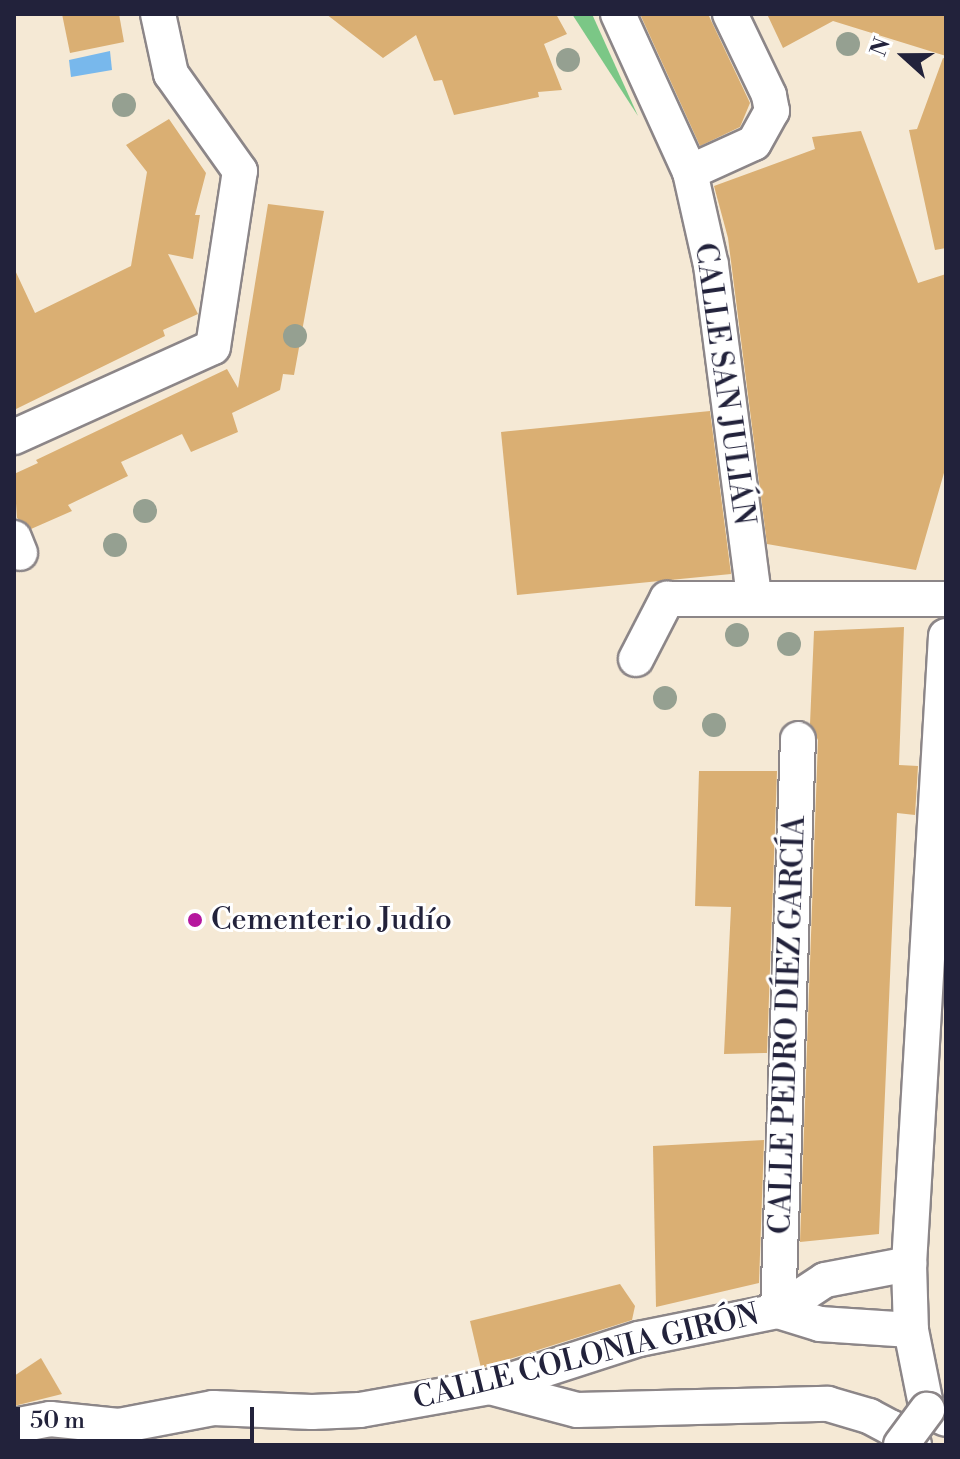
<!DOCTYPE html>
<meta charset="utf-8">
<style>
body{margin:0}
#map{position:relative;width:960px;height:1459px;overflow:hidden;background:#f5e9d5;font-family:"Libre Bodoni",serif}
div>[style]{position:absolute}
.green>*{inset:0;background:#7bc786}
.water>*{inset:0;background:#78b8ec}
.building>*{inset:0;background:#daaf73}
.roads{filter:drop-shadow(2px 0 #8c8688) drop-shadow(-2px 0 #8c8688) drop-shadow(0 2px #8c8688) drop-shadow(0 -2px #8c8688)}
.minor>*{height:34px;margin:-17px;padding:0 17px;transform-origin:17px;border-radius:17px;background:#fff}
.bridges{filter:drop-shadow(2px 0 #8c8688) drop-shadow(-2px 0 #8c8688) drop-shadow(0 2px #8c8688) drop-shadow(0 -2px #8c8688)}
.minor-bridge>*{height:34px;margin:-17px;padding:0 17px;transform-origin:17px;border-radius:17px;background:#fff}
.trees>*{width:24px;height:24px;margin:-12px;border-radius:50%;background:#95a091}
.dots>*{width:22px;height:22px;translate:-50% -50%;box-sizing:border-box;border:4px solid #fff;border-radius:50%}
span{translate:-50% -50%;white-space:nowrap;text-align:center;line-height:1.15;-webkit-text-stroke:6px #fff;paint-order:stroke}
.street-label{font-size:30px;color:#22223b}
.poi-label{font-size:30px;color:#22223b}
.left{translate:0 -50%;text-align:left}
.frame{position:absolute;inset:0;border:16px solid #22223b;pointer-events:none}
.north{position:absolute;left:864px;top:16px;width:80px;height:80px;-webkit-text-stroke:6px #fff;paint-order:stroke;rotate:291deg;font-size:22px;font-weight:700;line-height:32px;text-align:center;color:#22223b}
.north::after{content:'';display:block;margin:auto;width:28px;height:36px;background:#22223b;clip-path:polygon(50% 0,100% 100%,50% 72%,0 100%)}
.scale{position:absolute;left:16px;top:1407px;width:238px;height:36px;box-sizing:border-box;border:4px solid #22223b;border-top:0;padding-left:10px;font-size:24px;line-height:28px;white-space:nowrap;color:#22223b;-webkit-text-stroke:6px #fff;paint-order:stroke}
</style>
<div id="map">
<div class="green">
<i style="clip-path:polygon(572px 14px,592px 14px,638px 116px)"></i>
</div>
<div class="water">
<i style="clip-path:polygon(110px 51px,112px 70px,71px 77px,69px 60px)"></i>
</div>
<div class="building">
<i style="clip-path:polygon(62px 14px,119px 14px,124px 42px,70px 53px)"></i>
<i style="clip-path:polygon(326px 14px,556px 14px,567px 34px,544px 44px,562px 90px,538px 92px,539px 97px,454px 115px,442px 80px,434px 81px,416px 35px,383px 58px)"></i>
<i style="clip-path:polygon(640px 14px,708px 14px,750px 103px,740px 127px,700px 146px)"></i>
<i style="clip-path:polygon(767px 14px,946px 14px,946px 56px,833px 21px,783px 48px)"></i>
<i style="clip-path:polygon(943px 58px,946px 59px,946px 248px,935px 250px,909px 130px,917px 129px)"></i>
<i style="clip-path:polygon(169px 119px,206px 173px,195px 215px,200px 215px,193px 259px,168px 254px,198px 314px,163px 330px,165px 336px,14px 410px,14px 268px,35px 313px,131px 266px,147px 172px,126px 145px)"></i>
<i style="clip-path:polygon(861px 131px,918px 283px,946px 274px,946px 466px,916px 570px,767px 544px,728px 238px,714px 186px,815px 149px,812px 137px)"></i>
<i style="clip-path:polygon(268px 204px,324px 211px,294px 375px,283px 374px,280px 390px,232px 413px,238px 432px,191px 452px,182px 434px,121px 462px,128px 476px,68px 505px,72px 511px,31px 529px,17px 518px,14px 474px,38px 463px,36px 460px,227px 369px,238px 388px)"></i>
<i style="clip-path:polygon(710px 411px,731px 574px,517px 595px,501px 432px)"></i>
<i style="clip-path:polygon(904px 627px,899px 765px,918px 766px,915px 815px,897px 813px,879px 1234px,800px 1242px,818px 740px,810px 724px,814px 631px)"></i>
<i style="clip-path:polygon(699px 771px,777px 771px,767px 1053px,724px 1054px,731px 907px,695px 906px)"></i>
<i style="clip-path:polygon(764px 1140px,759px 1283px,656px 1307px,653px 1146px)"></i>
<i style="clip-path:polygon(620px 1284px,635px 1306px,632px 1320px,481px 1368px,470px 1321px)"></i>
<i style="clip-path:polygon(41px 1358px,62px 1394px,14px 1406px,14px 1376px)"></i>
</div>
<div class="roads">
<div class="minor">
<i style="left:618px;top:14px;width:174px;rotate:65.5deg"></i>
<i style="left:690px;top:172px;width:95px;rotate:77.3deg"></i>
<i style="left:711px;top:265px;width:336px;rotate:82.6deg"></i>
<i style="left:690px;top:172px;width:70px;rotate:-24.4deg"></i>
<i style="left:754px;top:143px;width:37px;rotate:-61deg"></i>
<i style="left:772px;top:111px;width:16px;rotate:-101deg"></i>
<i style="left:769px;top:95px;width:90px;rotate:-115.7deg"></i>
<i style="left:14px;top:437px;width:218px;rotate:-24.3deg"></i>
<i style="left:213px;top:347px;width:178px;rotate:-81.3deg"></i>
<i style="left:240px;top:171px;width:119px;rotate:-125.4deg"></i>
<i style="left:171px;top:74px;width:61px;rotate:-102.2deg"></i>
<i style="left:14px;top:538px;width:16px;rotate:68deg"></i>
<i style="left:946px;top:636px;width:629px;rotate:93.37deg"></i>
<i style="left:909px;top:1264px;width:66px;rotate:88.3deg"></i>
<i style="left:911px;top:1330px;width:82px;rotate:78.7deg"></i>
<i style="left:927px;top:1410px;width:21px;rotate:25deg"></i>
<i style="left:636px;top:659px;width:68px;rotate:-62.7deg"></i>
<i style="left:667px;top:599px;width:279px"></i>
<i style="left:778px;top:1311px;width:572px;rotate:-88deg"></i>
<i style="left:778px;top:1311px;width:44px;rotate:17.2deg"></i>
<i style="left:820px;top:1324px;width:91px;rotate:3.8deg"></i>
<i style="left:490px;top:1387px;width:90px;rotate:14.8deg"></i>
<i style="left:577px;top:1410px;width:251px;rotate:-1.4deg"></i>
<i style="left:828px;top:1404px;width:43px;rotate:16.3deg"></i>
<i style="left:869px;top:1416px;width:26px;rotate:28deg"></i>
<i style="left:892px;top:1428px;width:28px;rotate:38deg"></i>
<i style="left:14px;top:1426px;width:37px;rotate:-11deg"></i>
<i style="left:50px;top:1419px;width:69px;rotate:5.8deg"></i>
<i style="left:119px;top:1426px;width:96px;rotate:-10.8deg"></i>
<i style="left:213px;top:1408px;width:99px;rotate:2.3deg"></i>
<i style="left:312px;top:1412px;width:48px;rotate:-2.4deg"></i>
<i style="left:360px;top:1410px;width:132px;rotate:-10deg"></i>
<i style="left:490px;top:1387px;width:157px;rotate:-17.9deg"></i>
<i style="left:639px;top:1339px;width:142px;rotate:-11.4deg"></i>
<i style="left:778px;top:1311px;width:56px;rotate:-33.4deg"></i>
<i style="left:825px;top:1280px;width:86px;rotate:-10.8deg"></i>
</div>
</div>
<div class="bridges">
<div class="minor-bridge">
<i style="left:901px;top:1445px;width:44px;rotate:-53.4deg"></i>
</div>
</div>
<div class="trees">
<i style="left:848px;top:44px"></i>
<i style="left:568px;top:60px"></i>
<i style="left:124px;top:105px"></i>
<i style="left:295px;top:336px"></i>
<i style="left:145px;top:511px"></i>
<i style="left:115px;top:545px"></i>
<i style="left:737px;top:635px"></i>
<i style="left:789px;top:644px"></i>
<i style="left:665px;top:698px"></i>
<i style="left:714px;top:725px"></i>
</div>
<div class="dots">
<i style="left:195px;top:920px;background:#b5179e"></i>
</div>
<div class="street-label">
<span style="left:724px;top:384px;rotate:82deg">CALLE SAN JULIÁN</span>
<span style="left:788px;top:1025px;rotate:-88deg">CALLE PEDRO DÍEZ GARCÍA</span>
<span style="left:586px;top:1357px;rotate:-14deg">CALLE COLONIA GIRÓN</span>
</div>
<div class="poi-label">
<span class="left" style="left:211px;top:920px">Cementerio Judío</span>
</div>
<div class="frame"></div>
<div class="north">N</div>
<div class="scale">50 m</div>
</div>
